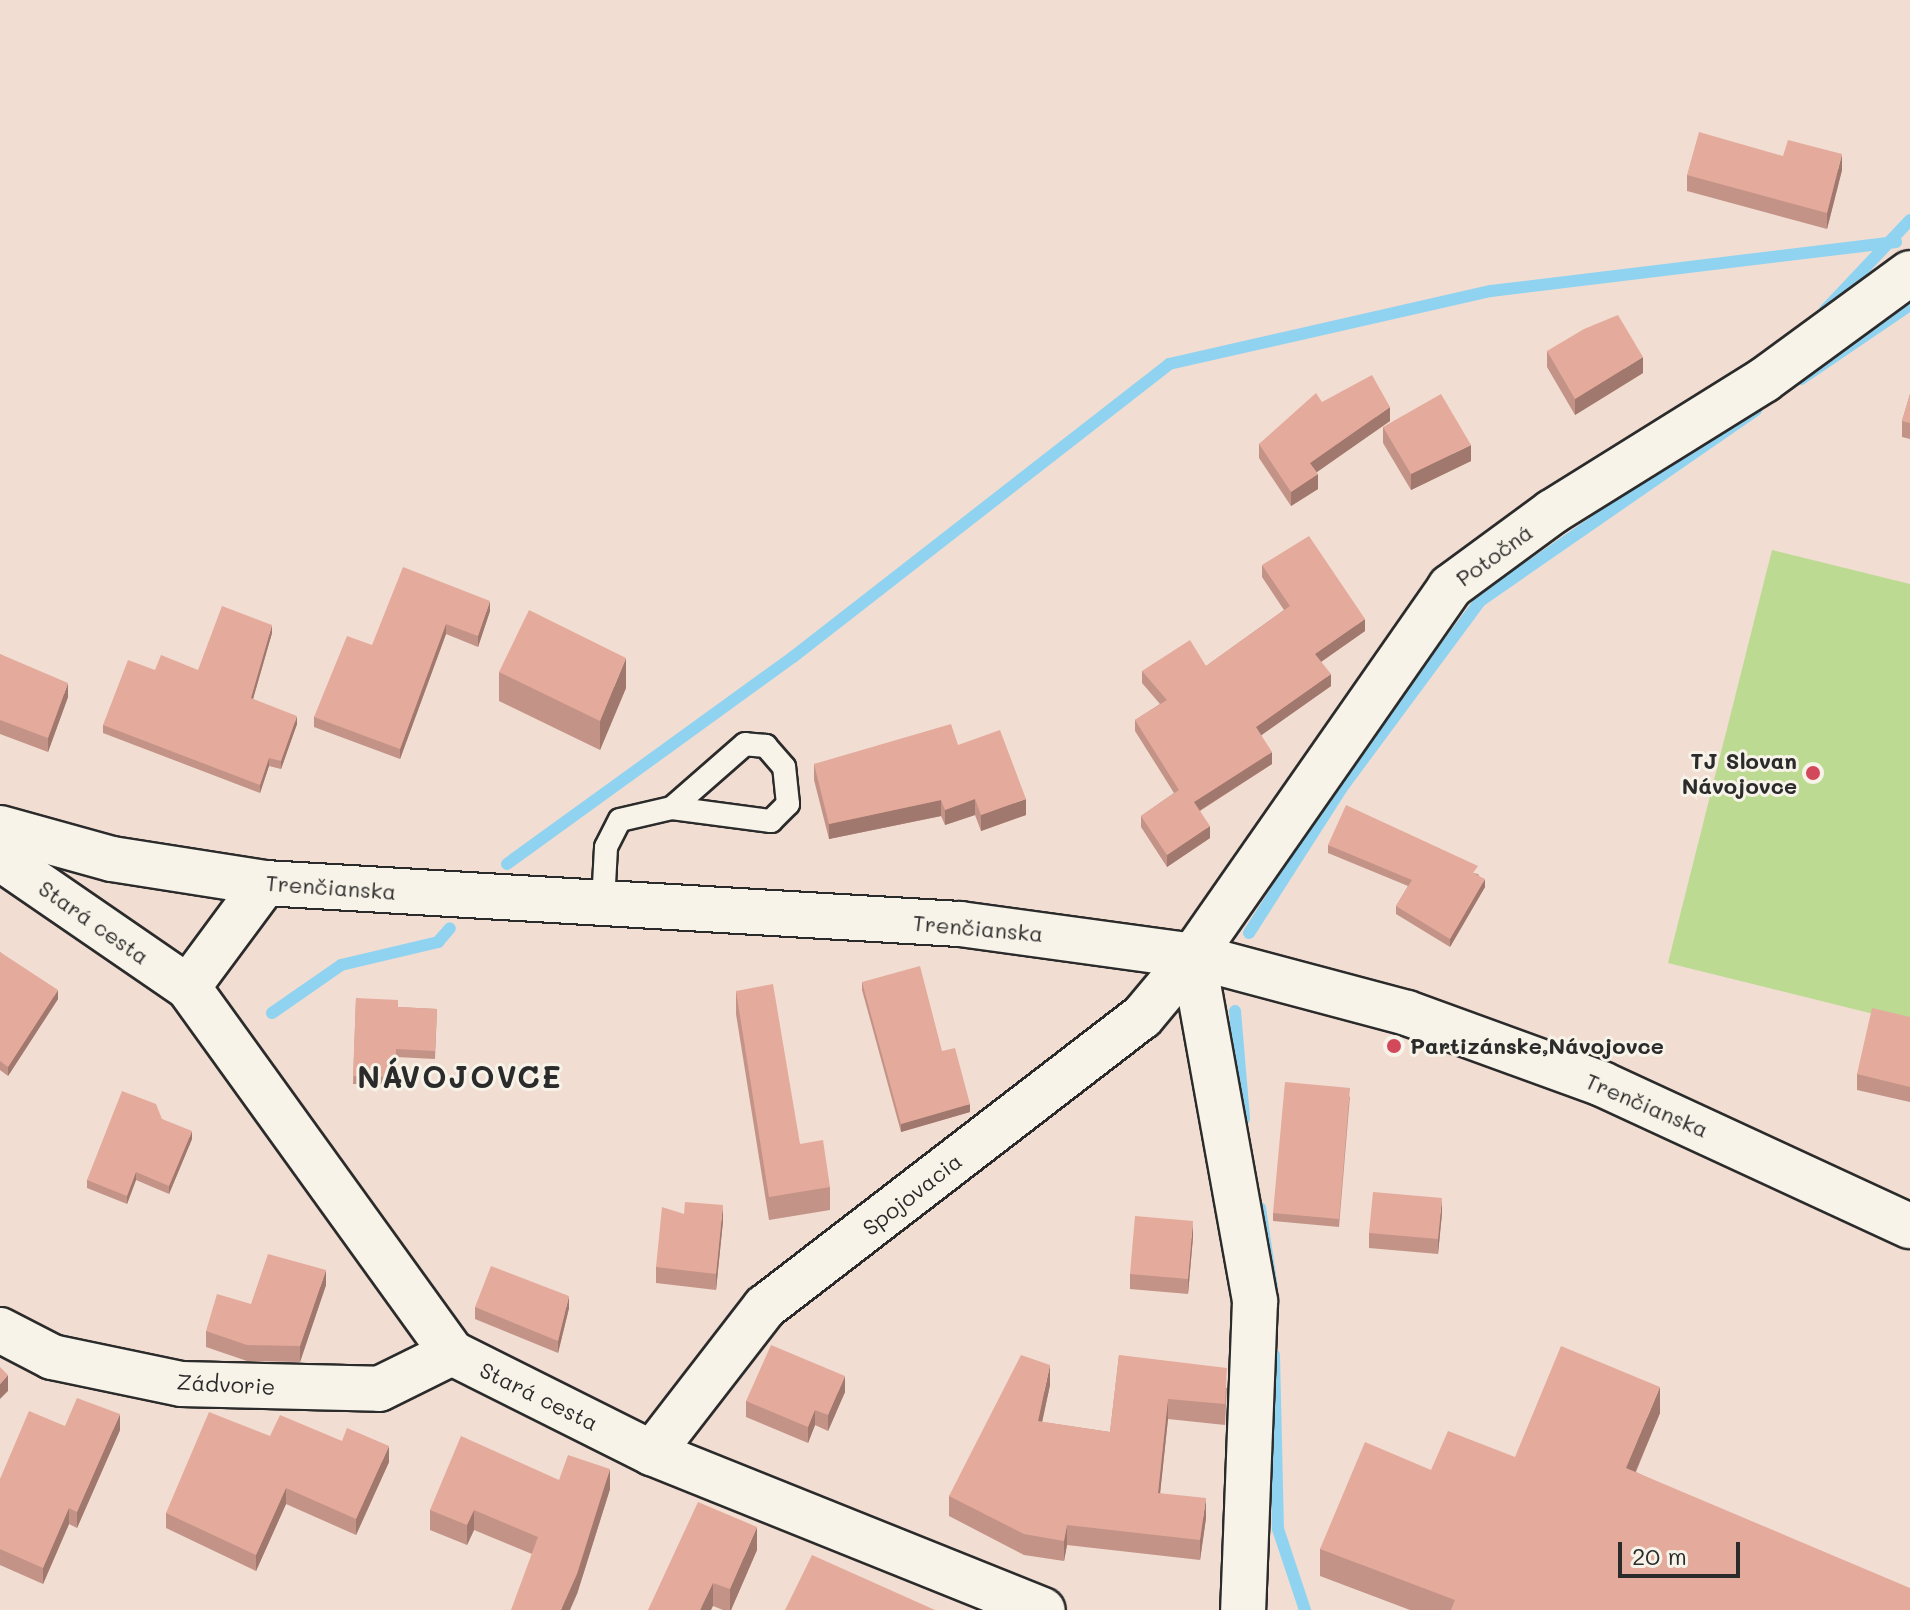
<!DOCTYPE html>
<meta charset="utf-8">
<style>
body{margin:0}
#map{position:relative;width:1910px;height:1610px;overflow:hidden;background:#f1ddd2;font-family:Mali,sans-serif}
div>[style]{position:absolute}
.green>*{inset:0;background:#bcda92}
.stream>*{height:12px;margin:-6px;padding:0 6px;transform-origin:6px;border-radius:6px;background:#8fd3f1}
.roads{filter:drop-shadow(2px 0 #2b2b2b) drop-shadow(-2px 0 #2b2b2b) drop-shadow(0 2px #2b2b2b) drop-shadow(0 -2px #2b2b2b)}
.service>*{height:22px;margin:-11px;padding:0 11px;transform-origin:11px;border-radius:11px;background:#f7f3e8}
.minor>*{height:44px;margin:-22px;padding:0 22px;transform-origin:22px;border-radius:22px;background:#f7f3e8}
.secondary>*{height:44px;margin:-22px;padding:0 22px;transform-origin:22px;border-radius:22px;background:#f7f3e8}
.wall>*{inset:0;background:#c49387}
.shaded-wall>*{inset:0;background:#a0786e}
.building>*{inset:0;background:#e4ab9d}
.dots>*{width:22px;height:22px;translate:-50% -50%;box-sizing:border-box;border:4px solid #f7f3e8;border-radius:50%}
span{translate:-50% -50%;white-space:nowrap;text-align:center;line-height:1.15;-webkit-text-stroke:6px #f7f3e8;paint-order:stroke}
.street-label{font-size:22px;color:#2b2b2b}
.poi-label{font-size:22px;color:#2b2b2b;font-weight:700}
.right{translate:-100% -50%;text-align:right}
.left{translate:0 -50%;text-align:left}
.district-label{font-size:30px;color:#2b2b2b;font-weight:700;letter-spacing:2px}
.scale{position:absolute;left:1618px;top:1542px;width:122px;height:36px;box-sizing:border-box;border:4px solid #2b2b2b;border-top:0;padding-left:10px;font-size:24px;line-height:28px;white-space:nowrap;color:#2b2b2b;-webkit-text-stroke:6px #f7f3e8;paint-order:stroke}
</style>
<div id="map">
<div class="green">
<i style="clip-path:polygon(1772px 550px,1910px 584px,1910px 1023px,1668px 963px)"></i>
</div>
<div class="stream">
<i style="left:1825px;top:310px;width:124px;rotate:-46.6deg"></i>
<i style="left:1801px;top:379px;width:132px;rotate:-34.2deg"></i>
<i style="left:507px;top:864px;width:353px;rotate:-35.9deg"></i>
<i style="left:793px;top:657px;width:477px;rotate:-37.9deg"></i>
<i style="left:1169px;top:364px;width:330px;rotate:-12.8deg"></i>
<i style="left:1491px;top:291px;width:408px;rotate:-6.9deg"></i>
<i style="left:1249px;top:933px;width:171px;rotate:-57.4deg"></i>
<i style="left:1341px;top:789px;width:234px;rotate:-53.5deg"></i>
<i style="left:1480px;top:601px;width:336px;rotate:-34.7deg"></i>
<i style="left:1235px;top:1011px;width:108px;rotate:85.2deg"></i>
<i style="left:272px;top:1013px;width:84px;rotate:-34.8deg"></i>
<i style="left:341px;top:965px;width:100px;rotate:-13.3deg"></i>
<i style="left:438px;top:942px;width:18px;rotate:-49deg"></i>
<i style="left:1260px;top:1208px;width:81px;rotate:81.5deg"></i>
<i style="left:1274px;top:1355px;width:174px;rotate:88.7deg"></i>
<i style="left:1278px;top:1529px;width:85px;rotate:71.6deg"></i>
</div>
<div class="roads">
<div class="service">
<i style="left:603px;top:903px;width:56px;rotate:-86.9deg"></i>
<i style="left:606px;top:847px;width:30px;rotate:-63deg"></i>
<i style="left:620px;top:820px;width:53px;rotate:-13deg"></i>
<i style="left:672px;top:808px;width:100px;rotate:7.5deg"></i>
<i style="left:771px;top:821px;width:24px;rotate:-45deg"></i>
<i style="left:788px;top:804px;width:37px;rotate:-96deg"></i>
<i style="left:784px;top:767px;width:28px;rotate:-131deg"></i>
<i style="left:766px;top:746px;width:21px;rotate:-175deg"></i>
<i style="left:745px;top:744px;width:97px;rotate:138.8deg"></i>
</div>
<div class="minor">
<i style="left:0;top:858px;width:228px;rotate:34.5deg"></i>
<i style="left:188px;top:987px;width:129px;rotate:-53.5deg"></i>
<i style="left:1193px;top:956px;width:351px;rotate:79.8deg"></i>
<i style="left:1255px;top:1301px;width:309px;rotate:92.2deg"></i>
<i style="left:188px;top:987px;width:451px;rotate:54.2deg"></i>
<i style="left:452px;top:1353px;width:224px;rotate:26.6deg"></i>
<i style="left:652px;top:1453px;width:421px;rotate:21.9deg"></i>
<i style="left:0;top:1330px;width:59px;rotate:27.4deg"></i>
<i style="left:52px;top:1357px;width:132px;rotate:11.8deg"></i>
<i style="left:181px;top:1384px;width:198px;rotate:1.4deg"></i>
<i style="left:379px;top:1389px;width:81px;rotate:-26.3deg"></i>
<i style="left:652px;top:1453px;width:185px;rotate:-52.3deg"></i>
<i style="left:765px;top:1307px;width:476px;rotate:-37.6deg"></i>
<i style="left:1142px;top:1017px;width:80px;rotate:-50.1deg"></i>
<i style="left:1193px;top:956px;width:450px;rotate:-55.1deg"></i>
<i style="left:1450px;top:587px;width:127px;rotate:-36.3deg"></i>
<i style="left:1552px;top:512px;width:250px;rotate:-31.9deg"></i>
<i style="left:1764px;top:380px;width:181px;rotate:-36.2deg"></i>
</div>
<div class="secondary">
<i style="left:0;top:828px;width:116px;rotate:15.5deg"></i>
<i style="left:112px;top:859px;width:155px;rotate:8.9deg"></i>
<i style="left:265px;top:883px;width:696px;rotate:3.38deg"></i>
<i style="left:960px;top:924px;width:235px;rotate:7.8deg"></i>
<i style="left:1193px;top:956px;width:221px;rotate:14.9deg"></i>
<i style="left:1407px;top:1013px;width:208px;rotate:20deg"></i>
<i style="left:1602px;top:1084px;width:339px;rotate:24.8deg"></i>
</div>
</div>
<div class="wall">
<i style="clip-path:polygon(1783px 156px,1842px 170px,1827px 229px,1687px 191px,1687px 175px)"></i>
<i style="clip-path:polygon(1547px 351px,1643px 373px,1575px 415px,1547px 367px)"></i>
<i style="clip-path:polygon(1910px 394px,1910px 439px,1902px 437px,1902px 421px)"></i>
<i style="clip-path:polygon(1322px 402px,1390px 421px,1316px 472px,1318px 489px,1291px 506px,1259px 458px,1259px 444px)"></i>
<i style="clip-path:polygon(1383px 427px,1471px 461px,1411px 490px,1383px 443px)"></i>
<i style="clip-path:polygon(1262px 565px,1365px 631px,1321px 662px,1331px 686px,1261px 735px,1272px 764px,1200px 811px,1210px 838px,1167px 867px,1141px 827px,1141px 816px,1174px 793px,1135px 731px,1135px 720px,1160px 704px,1142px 683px,1142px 671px,1206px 666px,1284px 610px,1262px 577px)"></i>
<i style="clip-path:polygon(490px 611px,478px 647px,446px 634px,400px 759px,314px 727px,314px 717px,372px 645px)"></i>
<i style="clip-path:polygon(272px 633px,253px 699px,297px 724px,281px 769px,269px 766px,260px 793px,103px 733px,103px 725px,198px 670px)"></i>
<i style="clip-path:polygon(0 654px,68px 697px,48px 752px,0 734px)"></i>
<i style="clip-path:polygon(499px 672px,626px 688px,600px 750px,499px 701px)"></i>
<i style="clip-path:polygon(958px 745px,1026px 815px,981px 831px,975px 815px,945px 825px,941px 816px,829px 839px,814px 780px,814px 764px)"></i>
<i style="clip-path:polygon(1328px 845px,1478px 874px,1485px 887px,1450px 947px,1396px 914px,1396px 906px,1408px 886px,1328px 853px)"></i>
<i style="clip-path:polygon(0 952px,58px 999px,8px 1076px,0 1070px)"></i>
<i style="clip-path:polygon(862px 982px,942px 1051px,970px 1112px,901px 1132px,862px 990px)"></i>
<i style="clip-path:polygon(736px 991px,800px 1144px,830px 1187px,830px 1210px,769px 1220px,736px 1014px)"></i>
<i style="clip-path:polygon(356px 998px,398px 1007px,437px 1009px,435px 1059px,396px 1057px,395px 1085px,353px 1084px)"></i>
<i style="clip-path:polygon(1910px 1017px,1910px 1102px,1857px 1090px,1857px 1074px)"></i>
<i style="clip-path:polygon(1350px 1096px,1339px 1227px,1273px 1221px,1273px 1213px)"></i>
<i style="clip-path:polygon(162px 1119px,192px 1139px,169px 1194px,136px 1180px,127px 1204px,87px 1188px,87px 1180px)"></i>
<i style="clip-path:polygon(1442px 1213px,1438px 1254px,1369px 1248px,1369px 1233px)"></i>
<i style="clip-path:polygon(684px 1214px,723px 1221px,716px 1290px,656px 1283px,656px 1267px)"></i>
<i style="clip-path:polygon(1193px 1237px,1188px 1294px,1130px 1289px,1130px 1274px)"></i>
<i style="clip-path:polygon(326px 1285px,300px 1362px,247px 1361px,206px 1347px,206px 1331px,251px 1304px)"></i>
<i style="clip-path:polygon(475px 1307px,569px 1308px,558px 1353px,475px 1319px)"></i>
<i style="clip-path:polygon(1119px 1355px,1227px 1388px,1225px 1425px,1168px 1419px,1160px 1493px,1206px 1518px,1200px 1560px,1067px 1545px,1064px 1561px,1024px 1555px,949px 1516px,949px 1496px,1050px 1385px,1042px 1422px,1110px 1432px)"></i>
<i style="clip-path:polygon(845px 1392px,828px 1431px,815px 1425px,808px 1443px,746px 1417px,746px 1401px)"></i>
<i style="clip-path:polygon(1660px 1413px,1636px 1472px,1910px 1610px,1410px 1610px,1320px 1576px,1320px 1549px,1431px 1470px,1515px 1457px)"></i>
<i style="clip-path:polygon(65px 1426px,120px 1430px,77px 1528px,69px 1524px,43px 1584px,0 1565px,0 1479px)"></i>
<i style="clip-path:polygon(270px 1436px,389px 1462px,356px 1535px,286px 1504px,256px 1571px,166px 1528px,166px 1513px)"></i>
<i style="clip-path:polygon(559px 1480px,610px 1489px,577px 1594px,532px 1554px,474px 1530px,467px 1545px,430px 1530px,430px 1510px)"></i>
<i style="clip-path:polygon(757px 1550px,731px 1610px,723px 1610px,713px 1606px,648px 1610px)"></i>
</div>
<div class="shaded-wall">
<i style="clip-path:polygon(1842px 154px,1842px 170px,1827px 229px,1827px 213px)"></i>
<i style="clip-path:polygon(1643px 357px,1643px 373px,1575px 415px,1575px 399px)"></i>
<i style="clip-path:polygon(1390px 407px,1390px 421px,1310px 477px,1310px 463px)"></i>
<i style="clip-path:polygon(1471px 445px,1471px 461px,1411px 490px,1411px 474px)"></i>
<i style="clip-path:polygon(1318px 474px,1318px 489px,1291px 506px,1291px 492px)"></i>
<i style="clip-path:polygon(490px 601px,490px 611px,478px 647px,478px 636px)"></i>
<i style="clip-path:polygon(1365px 619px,1365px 631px,1315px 666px,1315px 654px)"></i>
<i style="clip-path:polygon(446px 624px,446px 634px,400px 759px,400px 749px)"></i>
<i style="clip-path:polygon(272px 625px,272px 633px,251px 706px,251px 698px)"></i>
<i style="clip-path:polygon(626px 658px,626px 688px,600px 750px,600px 721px)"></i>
<i style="clip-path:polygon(1331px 674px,1331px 686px,1256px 739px,1256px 727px)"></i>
<i style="clip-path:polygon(68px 683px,68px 697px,48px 752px,48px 738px)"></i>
<i style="clip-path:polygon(297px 716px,297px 724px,281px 769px,281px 761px)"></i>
<i style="clip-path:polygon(1272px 752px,1272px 764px,1194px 814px,1194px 802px)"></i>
<i style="clip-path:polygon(269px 758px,269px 766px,260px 793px,260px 785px)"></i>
<i style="clip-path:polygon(975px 799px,975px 815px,945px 825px,945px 810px)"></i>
<i style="clip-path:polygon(1026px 799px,1026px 815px,981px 831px,981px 815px)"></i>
<i style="clip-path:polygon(941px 800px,941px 816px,829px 839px,829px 824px)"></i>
<i style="clip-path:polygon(1210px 826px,1210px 838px,1167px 867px,1167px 855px)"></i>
<i style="clip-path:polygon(1485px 879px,1485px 887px,1450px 947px,1450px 939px)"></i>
<i style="clip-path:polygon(58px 990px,58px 999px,8px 1076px,8px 1067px)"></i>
<i style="clip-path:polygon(970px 1104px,970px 1112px,901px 1132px,901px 1124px)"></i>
<i style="clip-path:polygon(192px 1131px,192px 1139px,169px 1194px,169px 1186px)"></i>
<i style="clip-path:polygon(136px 1172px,136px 1180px,127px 1204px,127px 1196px)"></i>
<i style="clip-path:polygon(1442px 1198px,1442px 1213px,1438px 1254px,1438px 1239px)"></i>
<i style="clip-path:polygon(723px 1205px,723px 1221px,716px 1290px,716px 1274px)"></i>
<i style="clip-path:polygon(1193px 1221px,1193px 1237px,1188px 1294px,1188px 1279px)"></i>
<i style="clip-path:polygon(326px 1270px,326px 1285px,300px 1362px,300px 1346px)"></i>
<i style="clip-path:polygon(569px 1296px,569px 1308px,558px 1353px,558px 1341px)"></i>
<i style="clip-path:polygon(1050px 1365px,1050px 1385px,1038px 1441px,1038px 1421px)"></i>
<i style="clip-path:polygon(8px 1375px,8px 1391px,0 1399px,0 1384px)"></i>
<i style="clip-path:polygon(845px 1376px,845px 1392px,828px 1431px,828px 1415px)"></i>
<i style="clip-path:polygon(1660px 1387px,1660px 1413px,1626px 1494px,1626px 1468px)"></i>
<i style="clip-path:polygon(1168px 1399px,1168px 1419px,1158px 1513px,1158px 1493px)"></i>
<i style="clip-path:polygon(815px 1410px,815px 1425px,808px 1443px,808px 1427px)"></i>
<i style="clip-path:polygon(120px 1414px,120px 1430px,77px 1528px,77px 1512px)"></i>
<i style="clip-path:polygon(389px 1446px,389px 1462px,356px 1535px,356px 1519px)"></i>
<i style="clip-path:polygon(610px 1469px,610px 1489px,577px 1594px,570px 1610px,561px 1610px)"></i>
<i style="clip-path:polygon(286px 1488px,286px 1504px,256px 1571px,256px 1555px)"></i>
<i style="clip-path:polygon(1206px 1498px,1206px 1518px,1200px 1560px,1200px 1540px)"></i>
<i style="clip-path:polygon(69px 1508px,69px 1524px,43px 1584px,43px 1568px)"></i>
<i style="clip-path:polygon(474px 1510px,474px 1530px,467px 1545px,467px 1525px)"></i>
<i style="clip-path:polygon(1067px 1525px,1067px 1545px,1064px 1561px,1064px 1541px)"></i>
<i style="clip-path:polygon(757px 1527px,757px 1550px,731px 1610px,730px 1610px,730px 1589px)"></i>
<i style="clip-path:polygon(713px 1583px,713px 1606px,711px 1610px,700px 1610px)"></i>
</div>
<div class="building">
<i style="clip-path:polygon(1699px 132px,1783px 156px,1788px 140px,1842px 154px,1827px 213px,1687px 175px)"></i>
<i style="clip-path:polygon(1618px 315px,1643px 357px,1575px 399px,1547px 351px,1584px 329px)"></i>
<i style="clip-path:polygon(1372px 375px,1390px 407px,1310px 463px,1318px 474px,1291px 492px,1259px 444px,1316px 393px,1322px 402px)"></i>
<i style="clip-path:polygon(1441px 394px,1471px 445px,1411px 474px,1383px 427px)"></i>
<i style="clip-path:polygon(1910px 394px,1910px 423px,1902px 421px)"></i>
<i style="clip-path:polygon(1309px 536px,1365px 619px,1315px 654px,1331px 674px,1256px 727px,1272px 752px,1194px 802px,1210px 826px,1167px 855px,1141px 816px,1179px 790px,1135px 720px,1167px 700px,1142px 671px,1190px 640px,1206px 666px,1290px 606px,1262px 565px)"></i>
<i style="clip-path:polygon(403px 567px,490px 601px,478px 636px,446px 624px,400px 749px,314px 717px,347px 636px,372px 645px)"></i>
<i style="clip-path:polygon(222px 606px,272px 625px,251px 698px,297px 716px,281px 761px,269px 758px,260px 785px,103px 725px,128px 660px,155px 670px,161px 655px,198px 670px)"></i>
<i style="clip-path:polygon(529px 610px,626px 658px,600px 721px,499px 672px)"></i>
<i style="clip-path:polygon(0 654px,68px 683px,48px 738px,0 720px)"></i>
<i style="clip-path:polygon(951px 724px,958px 745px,1000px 730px,1026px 799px,981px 815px,975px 799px,945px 810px,941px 800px,829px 824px,814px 764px)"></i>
<i style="clip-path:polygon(1346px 805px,1478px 866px,1473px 873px,1485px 879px,1450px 939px,1396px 906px,1412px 880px,1328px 845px)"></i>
<i style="clip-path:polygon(0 952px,58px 990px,8px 1067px,0 1061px)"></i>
<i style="clip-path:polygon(920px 966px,942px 1051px,955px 1048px,970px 1104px,901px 1124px,862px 982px)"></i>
<i style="clip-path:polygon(773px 984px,800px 1144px,823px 1140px,830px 1187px,769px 1197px,736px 991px)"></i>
<i style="clip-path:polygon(356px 998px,398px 1000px,398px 1007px,437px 1009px,435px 1051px,396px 1049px,395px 1077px,353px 1076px)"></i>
<i style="clip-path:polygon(1872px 1008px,1910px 1017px,1910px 1087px,1857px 1074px)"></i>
<i style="clip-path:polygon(1285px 1082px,1350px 1088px,1339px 1219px,1273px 1213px)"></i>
<i style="clip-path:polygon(122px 1091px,156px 1104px,162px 1119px,192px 1131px,169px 1186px,136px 1172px,127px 1196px,87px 1180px)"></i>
<i style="clip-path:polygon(1373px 1192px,1442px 1198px,1438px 1239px,1369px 1233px)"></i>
<i style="clip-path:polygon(685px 1202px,723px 1205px,716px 1274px,656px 1267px,662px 1207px,684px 1214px)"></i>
<i style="clip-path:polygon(1135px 1216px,1193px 1221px,1188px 1279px,1130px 1274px)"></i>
<i style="clip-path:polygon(268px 1254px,326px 1270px,300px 1346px,247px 1345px,206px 1331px,217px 1294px,251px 1304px)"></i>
<i style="clip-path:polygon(491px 1266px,569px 1296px,558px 1341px,475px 1307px)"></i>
<i style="clip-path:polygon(771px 1345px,845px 1376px,828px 1415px,815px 1410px,808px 1427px,746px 1401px)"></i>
<i style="clip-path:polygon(1561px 1346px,1660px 1387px,1626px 1468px,1910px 1588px,1910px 1610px,1451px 1610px,1455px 1600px,1320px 1549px,1365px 1442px,1431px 1470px,1448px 1431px,1515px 1457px)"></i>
<i style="clip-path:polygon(1021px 1355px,1050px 1365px,1038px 1421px,1110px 1432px,1119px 1355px,1227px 1368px,1225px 1404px,1168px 1399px,1158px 1493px,1206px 1498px,1200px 1540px,1067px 1525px,1064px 1541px,1024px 1534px,949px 1496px)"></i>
<i style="clip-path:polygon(0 1367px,8px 1375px,0 1384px)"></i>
<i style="clip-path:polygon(77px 1398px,120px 1414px,77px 1512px,69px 1508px,43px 1568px,0 1549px,0 1479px,29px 1411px,65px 1426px)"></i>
<i style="clip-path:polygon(209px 1412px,270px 1436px,280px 1415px,342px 1441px,347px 1428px,389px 1446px,356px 1519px,286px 1488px,256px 1555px,166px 1513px)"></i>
<i style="clip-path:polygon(461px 1436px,559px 1480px,568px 1455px,610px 1469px,577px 1574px,561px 1610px,511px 1610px,538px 1537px,474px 1510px,467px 1525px,430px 1510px)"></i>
<i style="clip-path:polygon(698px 1502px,757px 1527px,730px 1589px,713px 1583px,700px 1610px,648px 1610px)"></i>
<i style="clip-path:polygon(812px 1555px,935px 1610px,785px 1610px)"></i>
</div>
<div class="dots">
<i style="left:1813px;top:773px;background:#d1495b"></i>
<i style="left:1394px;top:1046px;background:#d1495b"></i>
</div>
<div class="street-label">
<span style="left:1494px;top:555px;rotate:-36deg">Potočná</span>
<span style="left:331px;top:887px;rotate:4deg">Trenčianska</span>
<span style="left:94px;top:922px;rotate:35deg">Stará cesta</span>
<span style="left:978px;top:928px;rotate:5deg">Trenčianska</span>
<span style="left:1647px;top:1105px;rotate:23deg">Trenčianska</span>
<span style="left:912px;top:1194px;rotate:-38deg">Spojovacia</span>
<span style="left:226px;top:1384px;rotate:3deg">Zádvorie</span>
<span style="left:539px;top:1396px;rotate:26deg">Stará cesta</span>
</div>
<div class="poi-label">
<span class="right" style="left:1797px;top:773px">TJ Slovan<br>Návojovce</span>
<span class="left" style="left:1410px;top:1046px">Partizánske,Návojovce</span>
</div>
<div class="district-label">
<span style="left:460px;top:1076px">NÁVOJOVCE</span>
</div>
<div class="scale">20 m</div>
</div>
